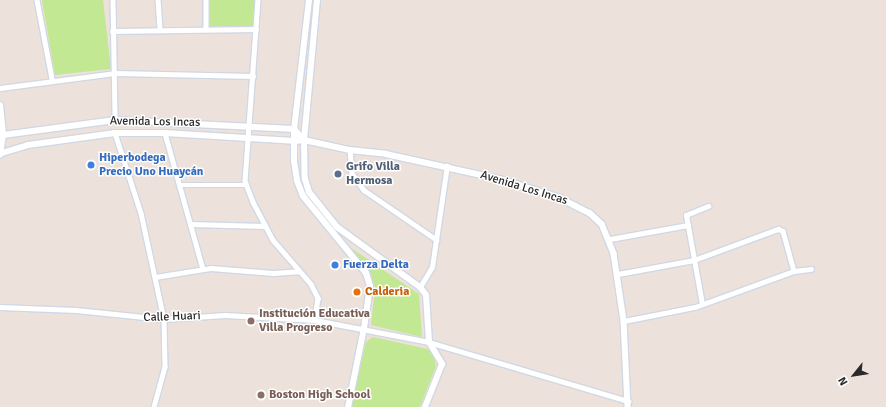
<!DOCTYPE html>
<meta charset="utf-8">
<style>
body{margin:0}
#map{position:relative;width:886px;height:407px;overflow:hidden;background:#ede1db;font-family:Signika,sans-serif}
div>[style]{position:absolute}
.green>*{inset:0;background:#c3e893}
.roads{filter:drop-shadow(1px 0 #d0d8e4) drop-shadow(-1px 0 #d0d8e4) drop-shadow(0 1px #d0d8e4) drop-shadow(0 -1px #d0d8e4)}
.minor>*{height:4.5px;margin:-2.25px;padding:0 2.25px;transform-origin:2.25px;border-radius:2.25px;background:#fff}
.tertiary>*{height:5.5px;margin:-2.75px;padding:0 2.75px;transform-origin:2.75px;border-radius:2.75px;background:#fff}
.secondary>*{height:6px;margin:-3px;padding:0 3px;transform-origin:3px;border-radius:3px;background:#fff}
.dots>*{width:11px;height:11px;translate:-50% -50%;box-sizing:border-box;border:2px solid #fff;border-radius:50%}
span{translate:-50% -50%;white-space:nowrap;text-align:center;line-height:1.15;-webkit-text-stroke:3px #fff;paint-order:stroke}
.street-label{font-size:12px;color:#2a2a2a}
.shop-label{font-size:12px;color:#366cbe;font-weight:700}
.left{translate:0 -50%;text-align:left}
.service-label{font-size:12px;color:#4e5e75;font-weight:700}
.food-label{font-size:12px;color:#c56008;font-weight:700}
.education-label{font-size:12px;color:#785e54;font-weight:700}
.north{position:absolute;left:834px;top:355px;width:40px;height:40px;-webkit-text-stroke:3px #fff;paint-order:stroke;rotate:240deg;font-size:11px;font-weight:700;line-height:16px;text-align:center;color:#2a2a2a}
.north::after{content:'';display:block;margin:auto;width:14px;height:18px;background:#2a2a2a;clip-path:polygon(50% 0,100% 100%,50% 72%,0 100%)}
</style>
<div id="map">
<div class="green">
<i style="clip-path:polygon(42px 0,103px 0,111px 69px,55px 75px)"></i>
<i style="clip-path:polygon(209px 0,256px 0,254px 27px,210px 27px)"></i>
<i style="clip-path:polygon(351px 248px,419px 294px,422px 337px,371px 325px,375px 287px,366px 269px)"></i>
<i style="clip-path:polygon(373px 337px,432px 350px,436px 366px,420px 407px,350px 407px,366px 342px)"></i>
</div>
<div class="roads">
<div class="minor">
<i style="left:37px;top:0;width:80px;rotate:79.2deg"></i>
<i style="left:113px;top:0;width:120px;rotate:89deg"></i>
<i style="left:158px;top:0;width:29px;rotate:86deg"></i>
<i style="left:206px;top:0;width:29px;rotate:90deg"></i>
<i style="left:258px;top:0;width:181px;rotate:94.1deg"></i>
<i style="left:245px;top:181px;width:22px;rotate:69deg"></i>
<i style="left:253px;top:202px;width:43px;rotate:62.2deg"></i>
<i style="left:273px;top:240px;width:58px;rotate:49.2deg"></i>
<i style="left:311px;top:284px;width:16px;rotate:63deg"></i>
<i style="left:318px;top:298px;width:22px;rotate:98deg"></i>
<i style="left:112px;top:31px;width:144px;rotate:-0.8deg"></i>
<i style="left:0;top:88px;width:117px;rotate:-7.4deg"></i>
<i style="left:116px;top:73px;width:137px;rotate:1.3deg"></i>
<i style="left:115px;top:133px;width:84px;rotate:72deg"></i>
<i style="left:141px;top:213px;width:108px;rotate:77.8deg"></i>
<i style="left:164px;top:319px;width:48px;rotate:88.8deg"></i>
<i style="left:165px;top:367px;width:41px;rotate:105.4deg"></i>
<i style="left:165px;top:133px;width:141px;rotate:74.4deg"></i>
<i style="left:350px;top:150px;width:23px;rotate:85deg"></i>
<i style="left:352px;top:173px;width:21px;rotate:55deg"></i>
<i style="left:364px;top:190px;width:88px;rotate:34.4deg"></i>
<i style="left:179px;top:185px;width:68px"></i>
<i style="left:190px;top:224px;width:75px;rotate:1.5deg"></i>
<i style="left:610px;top:239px;width:79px;rotate:-10.2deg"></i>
<i style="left:618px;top:274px;width:77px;rotate:-10.4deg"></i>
<i style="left:694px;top:260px;width:90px;rotate:-20.3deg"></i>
<i style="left:778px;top:229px;width:5px;rotate:22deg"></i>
<i style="left:783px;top:231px;width:41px;rotate:74.6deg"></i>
<i style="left:155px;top:277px;width:57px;rotate:-9.1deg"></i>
<i style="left:211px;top:268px;width:62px;rotate:4.6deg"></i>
<i style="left:273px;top:273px;width:26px;rotate:-4deg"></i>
<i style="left:420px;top:287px;width:23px;rotate:-59deg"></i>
<i style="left:432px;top:267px;width:102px;rotate:-81.6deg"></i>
<i style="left:702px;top:304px;width:90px;rotate:-100.2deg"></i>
<i style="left:686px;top:215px;width:24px;rotate:-22deg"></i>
<i style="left:0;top:307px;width:76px;rotate:2.3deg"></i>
<i style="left:76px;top:310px;width:88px;rotate:5.8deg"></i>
<i style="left:164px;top:319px;width:61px;rotate:-3.8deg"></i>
<i style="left:225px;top:315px;width:90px;rotate:3.2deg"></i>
<i style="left:315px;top:320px;width:116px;rotate:10.9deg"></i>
<i style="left:429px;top:342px;width:208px;rotate:16.5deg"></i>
<i style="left:624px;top:321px;width:72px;rotate:-11.2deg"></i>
<i style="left:695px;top:307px;width:105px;rotate:-20deg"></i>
<i style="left:794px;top:271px;width:17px;rotate:-7deg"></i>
</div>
<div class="tertiary">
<i style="left:294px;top:141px;width:10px;rotate:-6deg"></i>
<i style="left:304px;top:140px;width:47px;rotate:12.3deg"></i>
<i style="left:350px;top:150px;width:36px;rotate:6deg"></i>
<i style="left:386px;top:154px;width:121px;rotate:12.4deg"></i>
<i style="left:504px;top:180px;width:59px;rotate:17.8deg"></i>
<i style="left:560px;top:198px;width:34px;rotate:27deg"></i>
<i style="left:590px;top:213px;width:16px;rotate:43deg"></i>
<i style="left:602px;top:224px;width:32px;rotate:68deg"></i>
<i style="left:614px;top:254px;width:68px;rotate:81.5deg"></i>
<i style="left:624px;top:321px;width:86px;rotate:87.3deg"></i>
</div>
<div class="secondary">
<i style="left:309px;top:0;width:130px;rotate:96.6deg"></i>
<i style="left:294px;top:129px;width:32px;rotate:90deg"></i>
<i style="left:294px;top:161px;width:20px;rotate:81deg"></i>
<i style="left:297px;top:181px;width:16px;rotate:68deg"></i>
<i style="left:303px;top:196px;width:99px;rotate:50.7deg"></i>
<i style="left:366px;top:273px;width:14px;rotate:73deg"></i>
<i style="left:370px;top:286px;width:42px;rotate:98.1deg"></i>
<i style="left:364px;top:328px;width:81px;rotate:101.4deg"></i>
<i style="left:317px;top:0;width:141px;rotate:95.3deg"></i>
<i style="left:304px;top:140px;width:39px;rotate:89deg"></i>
<i style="left:305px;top:179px;width:14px;rotate:73deg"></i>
<i style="left:309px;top:192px;width:45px;rotate:51.3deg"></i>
<i style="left:337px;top:227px;width:102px;rotate:35.9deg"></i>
<i style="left:420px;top:287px;width:10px;rotate:53deg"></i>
<i style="left:426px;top:295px;width:47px;rotate:86.3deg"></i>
<i style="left:429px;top:342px;width:26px;rotate:59deg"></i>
<i style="left:442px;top:364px;width:46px;rotate:111.6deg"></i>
<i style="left:0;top:105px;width:30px;rotate:84deg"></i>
<i style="left:3px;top:135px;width:20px;rotate:99deg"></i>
<i style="left:3px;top:135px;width:113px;rotate:-7.6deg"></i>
<i style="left:115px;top:120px;width:179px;rotate:2.9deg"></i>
<i style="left:294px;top:129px;width:15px;rotate:48deg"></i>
<i style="left:2px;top:153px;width:27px;rotate:-17deg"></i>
<i style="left:28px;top:145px;width:88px;rotate:-7.9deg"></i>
<i style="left:115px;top:133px;width:50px"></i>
<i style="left:165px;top:133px;width:129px;rotate:3.5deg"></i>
</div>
</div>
<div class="dots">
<i style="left:91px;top:165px;background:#3f7fe0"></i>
<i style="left:338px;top:174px;background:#5c6f8a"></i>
<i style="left:335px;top:265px;background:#3f7fe0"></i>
<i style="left:357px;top:292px;background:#e8710a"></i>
<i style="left:251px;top:321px;background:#8d6e63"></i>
<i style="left:261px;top:395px;background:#8d6e63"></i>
</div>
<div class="street-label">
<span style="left:155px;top:122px;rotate:1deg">Avenida Los Incas</span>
<span style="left:524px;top:188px;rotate:17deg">Avenida Los Incas</span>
<span style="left:172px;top:317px;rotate:-2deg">Calle Huari</span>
</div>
<div class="shop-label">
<span class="left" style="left:99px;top:165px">Hiperbodega<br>Precio Uno Huaycán</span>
<span class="left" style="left:343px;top:265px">Fuerza Delta</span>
</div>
<div class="service-label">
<span class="left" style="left:346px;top:174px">Grifo Villa<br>Hermosa</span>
</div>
<div class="food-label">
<span class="left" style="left:365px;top:292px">Calderia</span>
</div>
<div class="education-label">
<span class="left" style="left:259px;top:321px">Institución Educativa<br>Villa Progreso</span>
<span class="left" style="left:269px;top:395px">Boston High School</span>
</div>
<div class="north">N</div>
</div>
